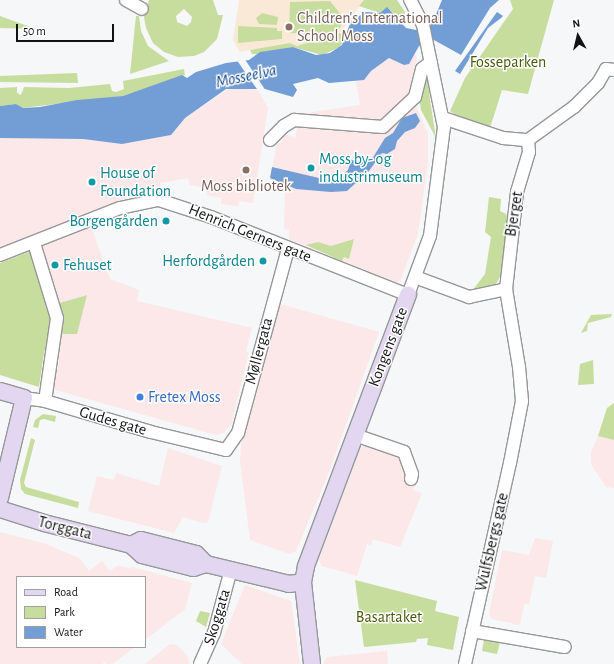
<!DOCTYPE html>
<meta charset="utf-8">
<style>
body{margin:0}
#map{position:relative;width:614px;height:664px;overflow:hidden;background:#f5f7f8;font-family:"Alegreya Sans",sans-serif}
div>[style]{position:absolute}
.commercial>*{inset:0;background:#fce7e9}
.education>*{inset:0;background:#fbe9d8}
.green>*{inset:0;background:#c7dd9e}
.water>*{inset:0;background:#739dd5}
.pier>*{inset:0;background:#f5f7f8}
.roads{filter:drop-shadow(1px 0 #969798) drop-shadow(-1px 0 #969798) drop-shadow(0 1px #969798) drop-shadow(0 -1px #969798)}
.street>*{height:12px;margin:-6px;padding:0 6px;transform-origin:6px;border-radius:6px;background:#fff}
.secondary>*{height:16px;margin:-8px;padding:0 8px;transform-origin:8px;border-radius:8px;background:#e2d6f1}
.dots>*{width:11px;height:11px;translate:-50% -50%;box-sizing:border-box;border:2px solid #fff;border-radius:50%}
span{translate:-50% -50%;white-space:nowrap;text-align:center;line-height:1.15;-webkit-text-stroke:3px #fff;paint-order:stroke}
.education-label{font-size:16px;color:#785e54}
.left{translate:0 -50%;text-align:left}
.park-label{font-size:16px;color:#455a0e}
.culture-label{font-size:16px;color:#0d838f}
.right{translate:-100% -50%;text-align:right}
.street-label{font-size:16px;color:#111212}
.shop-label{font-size:16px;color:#366cbe}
.water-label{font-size:17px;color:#0d478a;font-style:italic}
.legend{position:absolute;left:16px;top:576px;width:130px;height:72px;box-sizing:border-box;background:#fff;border:1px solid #a0a0a0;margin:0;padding:5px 7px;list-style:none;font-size:12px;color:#111212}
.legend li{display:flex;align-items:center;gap:8px;height:20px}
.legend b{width:20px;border:1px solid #a0a0a0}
.north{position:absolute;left:558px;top:16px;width:40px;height:40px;-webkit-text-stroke:3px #fff;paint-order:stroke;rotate:352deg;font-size:11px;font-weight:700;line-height:16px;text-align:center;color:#111212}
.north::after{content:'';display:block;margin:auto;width:14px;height:18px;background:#111212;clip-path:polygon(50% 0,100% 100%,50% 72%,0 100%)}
.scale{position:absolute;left:16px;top:24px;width:98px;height:18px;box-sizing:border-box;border:2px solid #111212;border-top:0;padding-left:5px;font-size:12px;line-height:14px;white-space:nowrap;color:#111212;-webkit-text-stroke:3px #fff;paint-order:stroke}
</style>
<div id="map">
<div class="commercial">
<i style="clip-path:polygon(415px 54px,417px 56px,409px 90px,428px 134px,428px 162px,418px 234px,400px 281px,396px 282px,289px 239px,289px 230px,284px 229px,285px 192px,276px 181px,270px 180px,277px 143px,281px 143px,285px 134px,295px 138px,300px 114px,360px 105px,356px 81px,364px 80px,371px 71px,390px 58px,404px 65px)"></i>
<i style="clip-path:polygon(230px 88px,258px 90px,268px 108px,253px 203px,239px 201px,238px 206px,221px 204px,221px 198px,207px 195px,207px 188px,190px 185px,188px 178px,160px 183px,163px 194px,127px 198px,0 247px,0 138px,83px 139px,122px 144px,171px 135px,185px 118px)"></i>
<i style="clip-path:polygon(91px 226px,110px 279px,139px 290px,137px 301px,252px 328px,246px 351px,249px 352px,231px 425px,223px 433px,216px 435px,52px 389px,59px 363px,60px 334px,86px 295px,56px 304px,38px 247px)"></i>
<i style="clip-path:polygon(280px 304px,379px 332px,328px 475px,296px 551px,290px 554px,250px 540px,240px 461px,241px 446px)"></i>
<i style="clip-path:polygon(598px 436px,614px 440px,614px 488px,606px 487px,591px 464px,591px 453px)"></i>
<i style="clip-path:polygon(369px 444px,400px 455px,416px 481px,413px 490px,422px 493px,400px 547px,373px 539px,371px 545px,367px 544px,357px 576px,322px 566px,319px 560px,361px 447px)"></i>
<i style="clip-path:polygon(168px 448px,222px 466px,208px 522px,203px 523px,183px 517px,174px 533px,88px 511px,97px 476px,114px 480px,116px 473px,159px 486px)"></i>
<i style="clip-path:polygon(0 532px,46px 544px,79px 558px,89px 571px,102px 561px,110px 571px,118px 565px,131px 569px,132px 567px,192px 583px,185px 609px,145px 640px,145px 577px,17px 577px,17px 647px,135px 647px,112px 664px,107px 664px,104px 661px,103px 664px,0 664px)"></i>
<i style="clip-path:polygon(535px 538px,553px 541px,546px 578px,535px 576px,529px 604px,524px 604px,520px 625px,492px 619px,489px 614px,502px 550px,529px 555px)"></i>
<i style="clip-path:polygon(245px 585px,291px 601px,300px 664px,242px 664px,221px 644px)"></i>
<i style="clip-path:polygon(170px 644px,177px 645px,188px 657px,189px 664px,145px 664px)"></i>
<i style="clip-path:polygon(387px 651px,388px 664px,323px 664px,327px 657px)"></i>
</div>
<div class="education">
<i style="clip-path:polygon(239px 0,364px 0,340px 33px,297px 46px,290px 43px,240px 52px,233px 40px)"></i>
</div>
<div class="green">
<i style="clip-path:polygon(evenodd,149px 0,213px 0,218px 15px,223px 15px,217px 39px,204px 52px,194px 56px,178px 57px,164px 52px,153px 43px,146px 28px,144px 17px,149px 0,184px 9px,192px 17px,191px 22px,187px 26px,177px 22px,176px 16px,184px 9px)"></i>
<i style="clip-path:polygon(364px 0,397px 0,405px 12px,403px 23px,388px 8px,380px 13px,359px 6px)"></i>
<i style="clip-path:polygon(510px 0,554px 0,528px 94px,502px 90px,490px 128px,462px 119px,450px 111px,465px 78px,513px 9px)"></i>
<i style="clip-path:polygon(330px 1px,344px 18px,340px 28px,328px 34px,289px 33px,290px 2px)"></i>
<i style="clip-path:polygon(262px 13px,278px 17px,277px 25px,259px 24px,256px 18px)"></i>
<i style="clip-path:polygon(0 16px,36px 29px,0 28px)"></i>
<i style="clip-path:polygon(136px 16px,139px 16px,141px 31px,148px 46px,169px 61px,130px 74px)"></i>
<i style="clip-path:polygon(238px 26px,277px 28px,277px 31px,282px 31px,282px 39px,238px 43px)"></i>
<i style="clip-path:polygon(340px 33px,346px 35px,340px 47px,322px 55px,293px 47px,257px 54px,252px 54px,250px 50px,290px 43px,297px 46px)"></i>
<i style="clip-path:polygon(184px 69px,185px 75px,123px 96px,22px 108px,16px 104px,0 106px,0 88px,17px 87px,17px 93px,21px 95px,24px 87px,69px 88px,110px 84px,112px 91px,116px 92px,124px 89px,123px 81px)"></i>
<i style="clip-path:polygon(427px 72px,430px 100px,436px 138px,421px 110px,420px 102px,419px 95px)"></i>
<i style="clip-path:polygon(77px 73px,78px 83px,0 82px,0 76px)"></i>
<i style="clip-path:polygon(489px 197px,501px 199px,500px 211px,506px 214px,508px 219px,501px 275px,495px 286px,472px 291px,485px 274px,491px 237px,485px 232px)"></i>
<i style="clip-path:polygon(354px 239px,349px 259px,344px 257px,342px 261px,306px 245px,318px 242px,331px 246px)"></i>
<i style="clip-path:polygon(34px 250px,54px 319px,44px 353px,39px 387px,0 375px,0 263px)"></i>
<i style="clip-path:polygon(87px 295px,77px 334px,60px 334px,56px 304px)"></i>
<i style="clip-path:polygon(612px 314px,611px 317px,588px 323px,587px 331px,581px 333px,591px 315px)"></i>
<i style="clip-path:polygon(593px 360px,594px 384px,578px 385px,580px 364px)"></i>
<i style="clip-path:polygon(614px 403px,614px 440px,598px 436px,607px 408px)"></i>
<i style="clip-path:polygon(43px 414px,56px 416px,55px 422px,44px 419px,40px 420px,38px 428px,33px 427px,35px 420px)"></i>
<i style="clip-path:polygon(31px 438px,35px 440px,24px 483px,26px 487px,79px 502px,78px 508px,25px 494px,21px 489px,20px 480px)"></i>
<i style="clip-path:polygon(355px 580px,437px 601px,435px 611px,459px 617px,453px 650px,427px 645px,428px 638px,417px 639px,416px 642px,364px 647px)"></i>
<i style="clip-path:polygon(200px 611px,210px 613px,206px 627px,196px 621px)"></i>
<i style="clip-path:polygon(484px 640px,500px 642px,497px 654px,482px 651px)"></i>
</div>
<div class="water">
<i style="clip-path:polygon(442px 0,499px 0,490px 8px,461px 55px,434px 40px,419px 46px,409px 64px,404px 65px,389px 58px,371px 71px,364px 80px,329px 83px,318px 78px,293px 84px,297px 90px,293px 97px,265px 89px,226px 89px,185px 118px,171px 135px,122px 144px,83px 139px,0 138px,0 106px,16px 104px,23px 108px,40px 107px,77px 100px,123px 96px,182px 75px,187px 78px,196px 72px,226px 63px,249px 60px,260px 52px,293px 47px,316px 55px,330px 53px,342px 45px,351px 21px,366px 12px,380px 13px,387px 7px,406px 28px,416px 30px,435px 17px)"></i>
<i style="clip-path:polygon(497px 12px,503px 16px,501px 18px,488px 28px,460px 74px,455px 71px)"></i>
<i style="clip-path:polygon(416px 113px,420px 121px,415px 128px,405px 132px,397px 141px,395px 149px,387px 154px,382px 153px,369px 171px,347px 191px,331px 192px,296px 189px,270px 178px,272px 167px,319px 178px,337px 179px,348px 170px,351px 160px,362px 162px,372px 159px,385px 138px,393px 133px,402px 118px)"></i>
</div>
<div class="pier">
<i style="clip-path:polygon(244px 58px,266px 91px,266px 92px,259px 92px,236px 59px)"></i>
</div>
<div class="roads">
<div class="street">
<i style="left:126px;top:0;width:18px;rotate:29deg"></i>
<i style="left:443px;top:118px;width:63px;rotate:18.4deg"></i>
<i style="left:503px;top:138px;width:25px;rotate:5deg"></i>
<i style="left:528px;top:140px;width:57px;rotate:-35.7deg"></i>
<i style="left:574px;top:107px;width:34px;rotate:-45deg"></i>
<i style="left:598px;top:83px;width:16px;rotate:-60deg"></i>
<i style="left:606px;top:69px;width:8px;rotate:7deg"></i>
<i style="left:270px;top:140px;width:20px;rotate:-45deg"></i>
<i style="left:284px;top:126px;width:12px;rotate:-31deg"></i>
<i style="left:294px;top:120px;width:89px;rotate:4.5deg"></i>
<i style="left:383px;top:127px;width:44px;rotate:-43.2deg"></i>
<i style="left:415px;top:97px;width:29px;rotate:-76deg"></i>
<i style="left:422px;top:69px;width:11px;rotate:-38deg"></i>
<i style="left:34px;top:243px;width:78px;rotate:73deg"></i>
<i style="left:57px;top:318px;width:84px;rotate:98.2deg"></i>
<i style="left:0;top:255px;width:129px;rotate:-21.4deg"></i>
<i style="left:120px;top:208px;width:40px;rotate:-12deg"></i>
<i style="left:159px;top:200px;width:55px;rotate:18.1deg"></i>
<i style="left:211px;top:217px;width:212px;rotate:21.6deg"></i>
<i style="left:408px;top:295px;width:63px;rotate:-69.6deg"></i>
<i style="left:430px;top:236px;width:110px;rotate:-82.7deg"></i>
<i style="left:444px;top:127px;width:104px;rotate:-101.6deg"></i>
<i style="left:423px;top:25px;width:28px;rotate:-117deg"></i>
<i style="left:415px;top:277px;width:58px;rotate:20.3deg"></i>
<i style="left:469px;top:297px;width:38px;rotate:-12deg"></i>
<i style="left:24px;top:398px;width:21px;rotate:8deg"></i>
<i style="left:45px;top:401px;width:110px;rotate:16.3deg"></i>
<i style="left:151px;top:432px;width:77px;rotate:13.5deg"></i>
<i style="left:226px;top:450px;width:21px;rotate:-55deg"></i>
<i style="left:238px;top:433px;width:191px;rotate:-74.8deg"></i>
<i style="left:355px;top:435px;width:52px;rotate:19.1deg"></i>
<i style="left:404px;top:452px;width:23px;rotate:70deg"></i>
<i style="left:412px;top:474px;width:5px;rotate:101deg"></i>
<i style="left:472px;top:631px;width:94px;rotate:9.8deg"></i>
<i style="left:200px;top:664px;width:34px;rotate:-66deg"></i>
<i style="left:214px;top:633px;width:66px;rotate:-75.1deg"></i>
<i style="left:465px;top:664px;width:206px;rotate:-77.4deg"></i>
<i style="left:510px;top:463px;width:63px;rotate:-79deg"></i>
<i style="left:522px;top:401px;width:34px;rotate:-95deg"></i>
<i style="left:519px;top:367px;width:79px;rotate:-99.5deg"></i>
<i style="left:506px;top:289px;width:98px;rotate:-83.5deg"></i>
<i style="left:517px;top:192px;width:42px;rotate:-73.3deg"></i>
<i style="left:529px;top:152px;width:12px;rotate:-95deg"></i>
</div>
<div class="secondary">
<i style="left:0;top:391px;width:25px;rotate:16deg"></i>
<i style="left:24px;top:398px;width:103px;rotate:103.5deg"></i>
<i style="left:0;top:509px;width:46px;rotate:17.7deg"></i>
<i style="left:44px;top:523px;width:90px;rotate:14.2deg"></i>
<i style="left:131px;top:545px;width:15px;rotate:42deg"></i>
<i style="left:142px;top:555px;width:53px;rotate:14.3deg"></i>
<i style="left:193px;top:568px;width:14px;rotate:-17deg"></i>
<i style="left:206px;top:564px;width:85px;rotate:13.5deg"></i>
<i style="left:289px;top:584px;width:14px;rotate:-8deg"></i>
<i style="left:131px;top:545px;width:11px;rotate:-27deg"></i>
<i style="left:141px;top:540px;width:57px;rotate:14.3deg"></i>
<i style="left:196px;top:554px;width:14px;rotate:45deg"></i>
<i style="left:312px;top:664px;width:82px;rotate:-96.3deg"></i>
<i style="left:303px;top:582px;width:16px;rotate:-79deg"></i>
<i style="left:306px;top:566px;width:290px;rotate:-69.4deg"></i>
</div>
</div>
<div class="dots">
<i style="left:289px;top:27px;background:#8d6e63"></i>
<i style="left:311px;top:168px;background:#0f9aa8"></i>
<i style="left:246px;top:170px;background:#8d6e63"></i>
<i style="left:92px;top:182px;background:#0f9aa8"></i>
<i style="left:166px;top:221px;background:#0f9aa8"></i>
<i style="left:263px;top:261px;background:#0f9aa8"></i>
<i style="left:55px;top:265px;background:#0f9aa8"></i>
<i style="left:140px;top:397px;background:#3f7fe0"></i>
</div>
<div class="education-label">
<span class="left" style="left:297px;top:27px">Children's International<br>School Moss</span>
<span style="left:246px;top:186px">Moss bibliotek</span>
</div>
<div class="park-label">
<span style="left:508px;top:62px">Fosseparken</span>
<span style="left:389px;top:617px">Basartaket</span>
</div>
<div class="culture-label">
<span class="left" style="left:319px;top:168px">Moss by- og<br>industrimuseum</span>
<span class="left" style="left:100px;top:182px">House of<br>Foundation</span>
<span class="right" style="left:158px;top:221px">Borgengården</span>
<span class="right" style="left:255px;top:261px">Herfordgården</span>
<span class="left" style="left:63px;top:265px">Fehuset</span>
</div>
<div class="street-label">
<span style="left:514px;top:214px;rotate:-81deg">Bjerget</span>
<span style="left:250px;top:233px;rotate:22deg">Henrich Gerners gate</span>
<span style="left:388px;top:347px;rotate:-69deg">Kongens gate</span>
<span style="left:259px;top:351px;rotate:-75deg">Møllergata</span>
<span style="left:113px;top:421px;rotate:16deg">Gudes gate</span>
<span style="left:65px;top:528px;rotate:14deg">Torggata</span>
<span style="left:492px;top:542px;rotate:-77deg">Wulfsbergs gate</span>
<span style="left:217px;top:617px;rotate:-73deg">Skoggata</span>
</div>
<div class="shop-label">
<span class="left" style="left:148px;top:397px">Fretex Moss</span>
</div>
<div class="water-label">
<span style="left:246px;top:76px;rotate:-12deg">Mosseelva</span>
</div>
<ul class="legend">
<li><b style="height:5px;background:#e2d6f1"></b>Road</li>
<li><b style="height:11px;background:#c7dd9e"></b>Park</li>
<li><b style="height:11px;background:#739dd5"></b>Water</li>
</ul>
<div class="north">N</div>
<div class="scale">50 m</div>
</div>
